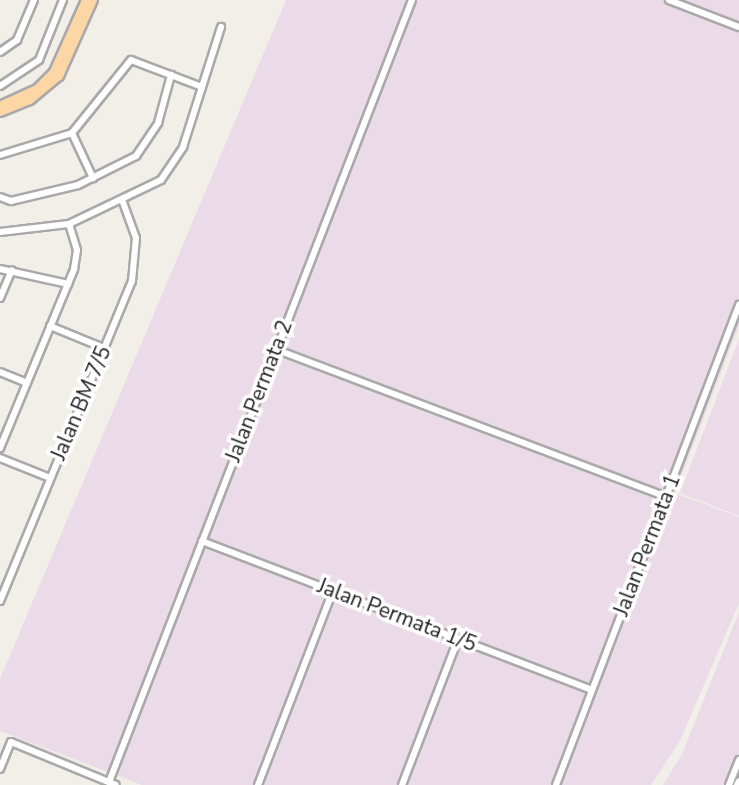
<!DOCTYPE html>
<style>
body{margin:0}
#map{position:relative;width:739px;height:785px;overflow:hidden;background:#f2efe9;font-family:"Nunito Sans",sans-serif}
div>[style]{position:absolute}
.industrial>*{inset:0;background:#ebdbe8}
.roads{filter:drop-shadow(2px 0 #a9a9a9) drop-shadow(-2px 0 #a9a9a9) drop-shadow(0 2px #a9a9a9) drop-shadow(0 -2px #a9a9a9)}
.minor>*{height:6px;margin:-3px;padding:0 3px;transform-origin:3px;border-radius:3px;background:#fff}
.major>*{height:8px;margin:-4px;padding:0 4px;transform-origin:4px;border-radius:4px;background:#fcd6a4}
span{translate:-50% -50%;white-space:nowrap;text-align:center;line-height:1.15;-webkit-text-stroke:7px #fff;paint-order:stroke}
.street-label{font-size:21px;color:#222}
</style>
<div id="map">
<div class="industrial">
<i style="clip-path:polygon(286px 0,739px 0,739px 326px,675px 493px,739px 517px,739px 603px,680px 741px,651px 785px,142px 785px,0 731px,0 679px)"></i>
<i style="clip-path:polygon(739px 339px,739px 516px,680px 493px)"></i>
<i style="clip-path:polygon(739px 612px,739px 785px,663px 785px,682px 754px)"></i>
</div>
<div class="roads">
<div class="minor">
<i style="left:669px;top:0;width:75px;rotate:21.1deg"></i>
<i style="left:0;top:52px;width:21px;rotate:-35deg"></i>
<i style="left:17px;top:40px;width:43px;rotate:-67deg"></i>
<i style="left:0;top:86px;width:47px;rotate:-33.7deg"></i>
<i style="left:39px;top:60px;width:65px;rotate:-68.2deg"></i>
<i style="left:72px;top:133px;width:50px;rotate:65deg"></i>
<i style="left:0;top:155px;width:75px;rotate:-17deg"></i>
<i style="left:72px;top:133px;width:94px;rotate:-51.1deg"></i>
<i style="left:131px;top:60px;width:76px;rotate:20.8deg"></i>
<i style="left:0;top:197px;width:12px;rotate:20deg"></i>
<i style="left:11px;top:201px;width:69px;rotate:-13.4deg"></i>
<i style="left:78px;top:185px;width:65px;rotate:-26.6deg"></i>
<i style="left:136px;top:156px;width:40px;rotate:-56deg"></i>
<i style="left:158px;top:123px;width:50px;rotate:-74.8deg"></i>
<i style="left:0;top:232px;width:69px;rotate:-6.6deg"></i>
<i style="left:69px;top:224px;width:102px;rotate:-25.6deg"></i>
<i style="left:161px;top:180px;width:40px;rotate:-56deg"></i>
<i style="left:183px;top:147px;width:126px;rotate:-72.4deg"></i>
<i style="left:0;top:269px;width:70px;rotate:12.4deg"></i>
<i style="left:0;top:298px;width:30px;rotate:-67deg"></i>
<i style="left:50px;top:326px;width:58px;rotate:22.2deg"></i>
<i style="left:275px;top:349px;width:418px;rotate:20.7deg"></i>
<i style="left:0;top:372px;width:29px;rotate:22deg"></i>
<i style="left:0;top:448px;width:194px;rotate:-67.5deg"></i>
<i style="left:74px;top:269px;width:19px;rotate:-81deg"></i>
<i style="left:77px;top:250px;width:27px;rotate:-107deg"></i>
<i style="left:0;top:458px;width:54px;rotate:21.8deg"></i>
<i style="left:202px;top:541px;width:417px;rotate:20.9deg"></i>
<i style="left:0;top:601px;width:346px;rotate:-67.6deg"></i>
<i style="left:132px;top:281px;width:43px;rotate:-84.7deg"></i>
<i style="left:136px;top:238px;width:38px;rotate:-110deg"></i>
<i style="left:0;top:769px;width:29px;rotate:-68deg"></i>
<i style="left:11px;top:742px;width:113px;rotate:22.3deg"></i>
<i style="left:109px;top:782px;width:839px;rotate:-68.82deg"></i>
<i style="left:258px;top:785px;width:208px;rotate:-68.9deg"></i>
<i style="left:402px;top:785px;width:156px;rotate:-69deg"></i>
<i style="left:556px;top:785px;width:514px;rotate:-69.13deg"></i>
<i style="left:729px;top:785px;width:27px;rotate:-68deg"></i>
<i style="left:737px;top:785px;width:4px;rotate:-63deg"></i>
</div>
<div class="major">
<i style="left:0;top:106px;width:41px;rotate:-24.7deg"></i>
<i style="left:37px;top:89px;width:24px;rotate:-45deg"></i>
<i style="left:54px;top:72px;width:79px;rotate:-66deg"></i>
<i style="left:0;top:112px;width:32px;rotate:-22deg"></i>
<i style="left:30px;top:100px;width:38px;rotate:-40deg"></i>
<i style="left:59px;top:76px;width:83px;rotate:-65.9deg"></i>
</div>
</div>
<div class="street-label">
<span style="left:259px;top:391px;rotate:-69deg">Jalan Permata 2</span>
<span style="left:81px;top:403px;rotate:-67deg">Jalan BM 7/5</span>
<span style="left:647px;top:545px;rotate:-69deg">Jalan Permata 1</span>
<span style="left:397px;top:615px;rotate:21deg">Jalan Permata 1/5</span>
</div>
</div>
